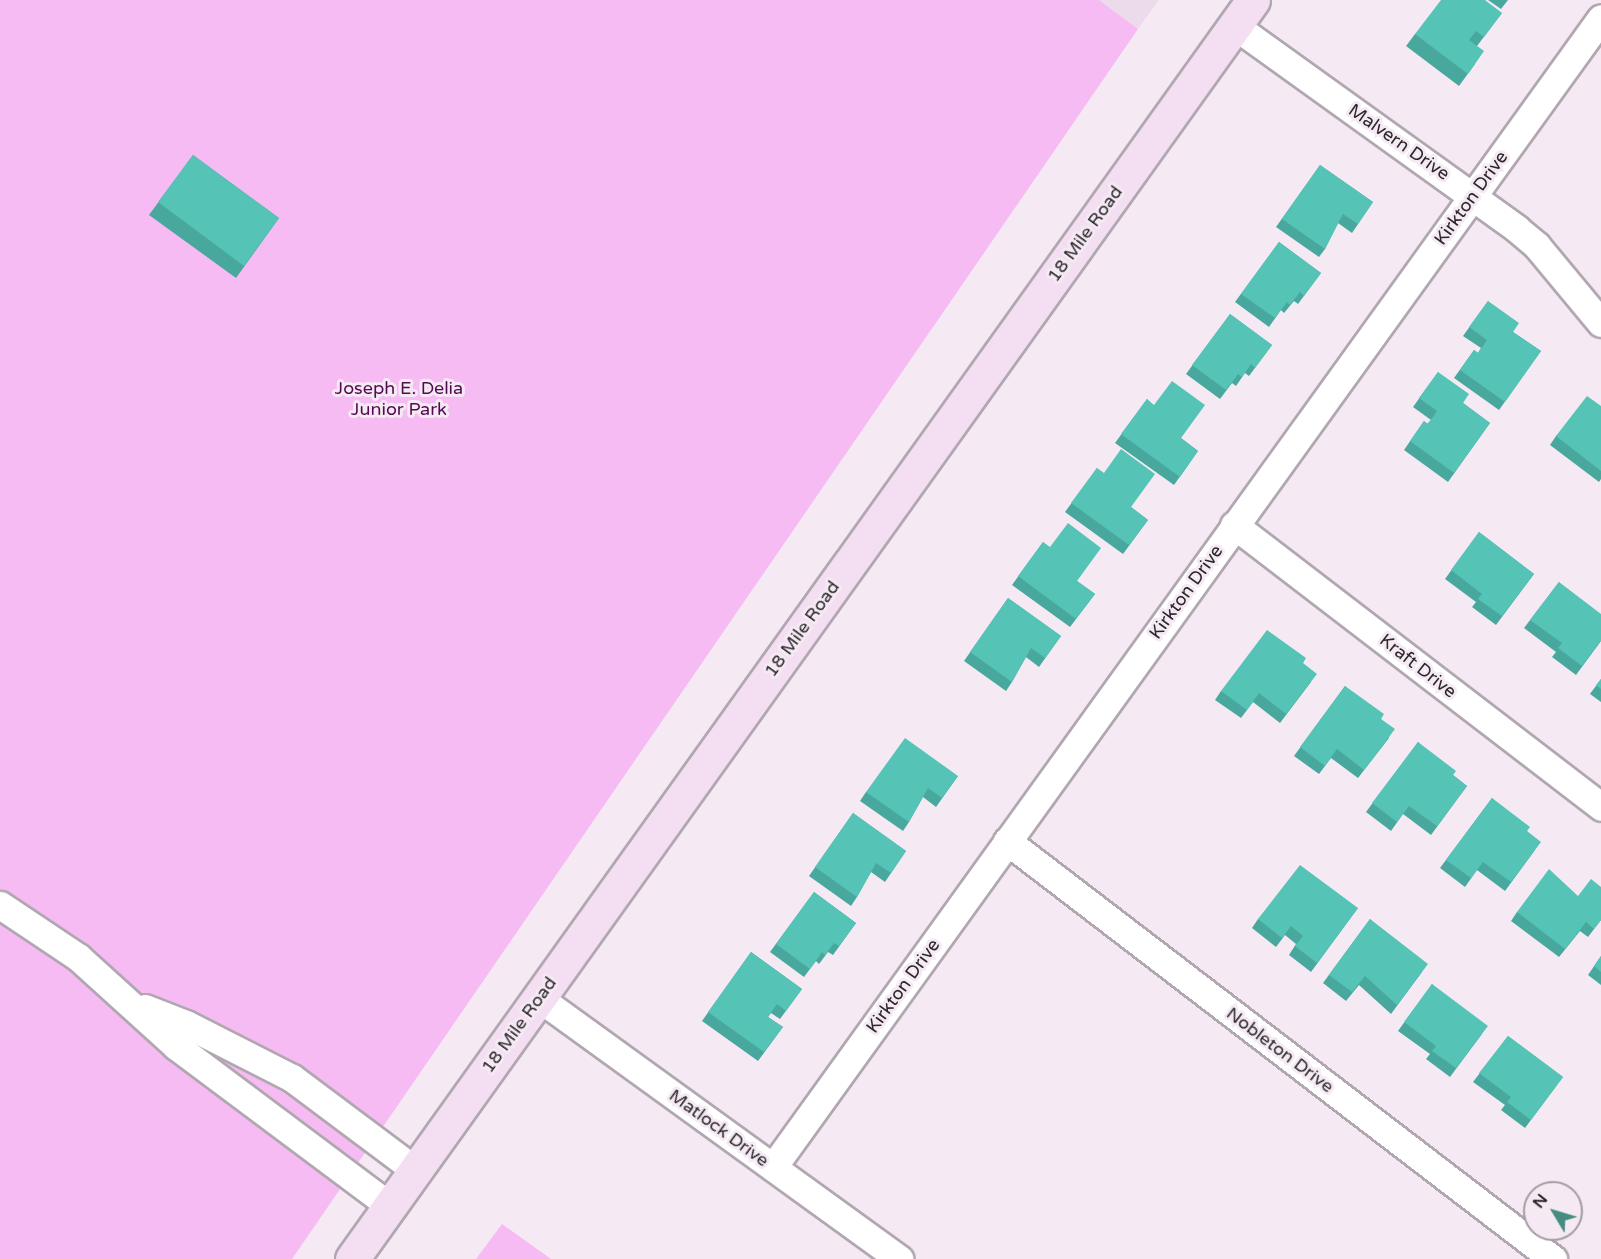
<!DOCTYPE html>
<style>
body{margin:0}
#map{position:relative;width:1601px;height:1259px;overflow:hidden;background:#f5eaf4;font-family:"Varela Round",sans-serif}
div>[style]{position:absolute}
.built>*{inset:0;background:#ecdbea}
.green>*{inset:0;background:#f6bbf2}
.roads{filter:drop-shadow(2px 0 #b1a7b1) drop-shadow(-2px 0 #b1a7b1) drop-shadow(0 2px #b1a7b1) drop-shadow(0 -2px #b1a7b1)}
.street>*{height:27px;margin:-13.5px;padding:0 13.5px;transform-origin:13.5px;border-radius:13.5px;background:#fff}
.secondary>*{height:33px;margin:-16.5px;padding:0 16.5px;transform-origin:16.5px;border-radius:16.5px;background:#f3def2}
.wall>*{inset:0;background:#49a89d}
.building>*{inset:0;background:#55c3b6}
span{translate:-50% -50%;white-space:nowrap;text-align:center;line-height:1.15;-webkit-text-stroke:6px #f5eaf4;paint-order:stroke}
.street-label{font-size:18px;color:#2b272a}
.park-label{font-size:18px;color:#530a53}
.north{position:absolute;left:1523px;top:1181px;width:60px;height:60px;box-sizing:border-box;background:#f5eaf4;border:2px solid #a49ca3;border-radius:50%;rotate:308deg;font-size:16px;font-weight:700;line-height:24px;text-align:center;color:#2b272a}
.north::after{content:'';display:block;margin:auto;width:21px;height:27px;background:#468c82;clip-path:polygon(50% 0,100% 100%,50% 72%,0 100%)}
</style>
<div id="map">
<div class="built">
<i style="clip-path:polygon(1099px 0,1159px 0,1138px 29px)"></i>
</div>
<div class="green">
<i style="clip-path:polygon(0 0,1099px 0,1138px 29px,292px 1259px,0 1259px)"></i>
<i style="clip-path:polygon(502px 1224px,551px 1259px,476px 1259px)"></i>
</div>
<div class="roads">
<div class="street">
<i style="left:1235px;top:26px;width:347px;rotate:35.7deg"></i>
<i style="left:1517px;top:229px;width:26px;rotate:40deg"></i>
<i style="left:1537px;top:246px;width:100px;rotate:50.3deg"></i>
<i style="left:1234px;top:525px;width:463px;rotate:37.5deg"></i>
<i style="left:1007px;top:841px;width:688px;rotate:37.44deg"></i>
<i style="left:0;top:905px;width:94px;rotate:33.7deg"></i>
<i style="left:78px;top:957px;width:132px;rotate:42.2deg"></i>
<i style="left:176px;top:1046px;width:267px;rotate:36.8deg"></i>
<i style="left:539px;top:998px;width:445px;rotate:35.9deg"></i>
<i style="left:145px;top:1008px;width:44px;rotate:21.3deg"></i>
<i style="left:186px;top:1024px;width:119px;rotate:27deg"></i>
<i style="left:292px;top:1078px;width:154px;rotate:36.8deg"></i>
<i style="left:773px;top:1167px;width:1416px;rotate:-54.22deg"></i>
</div>
<div class="secondary">
<i style="left:352px;top:1259px;width:1548px;rotate:-54.41deg"></i>
</div>
</div>
<div class="wall">
<i style="clip-path:polygon(1488px 0,1508px 0,1501px 9px)"></i>
<i style="clip-path:polygon(1502px 13px,1477px 46px,1475px 64px,1459px 86px,1406px 46px,1415px 34px)"></i>
<i style="clip-path:polygon(193px 155px,279px 218px,236px 278px,149px 215px)"></i>
<i style="clip-path:polygon(1320px 165px,1373px 202px,1352px 233px,1338px 223px,1325px 249px,1319px 257px,1276px 227px)"></i>
<i style="clip-path:polygon(1279px 242px,1321px 273px,1298px 304px,1294px 301px,1284px 313px,1281px 310px,1269px 327px,1235px 302px)"></i>
<i style="clip-path:polygon(1488px 301px,1513px 332px,1541px 351px,1499px 410px,1454px 378px,1474px 350px,1478px 353px,1481px 348px,1463px 336px)"></i>
<i style="clip-path:polygon(1230px 314px,1272px 345px,1249px 376px,1245px 373px,1236px 386px,1232px 383px,1220px 399px,1186px 374px)"></i>
<i style="clip-path:polygon(1438px 372px,1463px 403px,1490px 423px,1448px 482px,1404px 450px,1424px 421px,1427px 424px,1431px 420px,1413px 407px)"></i>
<i style="clip-path:polygon(1147px 399px,1181px 438px,1198px 451px,1174px 485px,1115px 443px)"></i>
<i style="clip-path:polygon(1601px 406px,1601px 479px,1599px 482px,1550px 445px,1556px 436px)"></i>
<i style="clip-path:polygon(1097px 468px,1131px 507px,1148px 520px,1123px 554px,1065px 512px)"></i>
<i style="clip-path:polygon(1479px 532px,1534px 574px,1496px 625px,1472px 607px,1476px 602px,1445px 579px)"></i>
<i style="clip-path:polygon(1043px 542px,1077px 581px,1095px 594px,1070px 627px,1012px 585px)"></i>
<i style="clip-path:polygon(1559px 582px,1601px 641px,1576px 675px,1552px 657px,1556px 652px,1524px 628px)"></i>
<i style="clip-path:polygon(1008px 598px,1061px 636px,1039px 667px,1026px 657px,1012px 682px,1006px 691px,964px 661px)"></i>
<i style="clip-path:polygon(1303px 663px,1311px 682px,1280px 723px,1253px 702px,1241px 718px,1215px 700px,1221px 691px)"></i>
<i style="clip-path:polygon(1601px 679px,1601px 702px,1590px 694px)"></i>
<i style="clip-path:polygon(1345px 686px,1381px 719px,1389px 738px,1358px 778px,1331px 758px,1319px 774px,1294px 756px)"></i>
<i style="clip-path:polygon(1418px 742px,1453px 775px,1467px 786px,1431px 835px,1403px 814px,1391px 831px,1366px 812px)"></i>
<i style="clip-path:polygon(958px 776px,936px 807px,923px 797px,909px 822px,903px 831px,860px 801px,866px 792px)"></i>
<i style="clip-path:polygon(1492px 798px,1527px 831px,1535px 850px,1505px 891px,1477px 870px,1465px 887px,1440px 868px)"></i>
<i style="clip-path:polygon(853px 813px,906px 851px,885px 882px,871px 872px,857px 897px,851px 906px,809px 876px)"></i>
<i style="clip-path:polygon(814px 892px,856px 923px,833px 955px,828px 952px,819px 964px,816px 961px,804px 977px,770px 952px)"></i>
<i style="clip-path:polygon(1358px 908px,1311px 972px,1289px 955px,1296px 944px,1285px 935px,1276px 947px,1252px 928px,1258px 919px)"></i>
<i style="clip-path:polygon(1517px 912px,1601px 920px,1588px 937px,1580px 931px,1559px 957px,1511px 921px)"></i>
<i style="clip-path:polygon(1370px 919px,1422px 972px,1391px 1014px,1359px 985px,1346px 1001px,1323px 983px)"></i>
<i style="clip-path:polygon(751px 952px,802px 989px,780px 1019px,771px 1013px,768px 1017px,783px 1027px,758px 1061px,702px 1021px)"></i>
<i style="clip-path:polygon(1601px 956px,1601px 985px,1588px 975px)"></i>
<i style="clip-path:polygon(1432px 984px,1482px 1034px,1450px 1077px,1426px 1059px,1430px 1054px,1398px 1031px)"></i>
<i style="clip-path:polygon(1508px 1036px,1563px 1077px,1525px 1128px,1501px 1110px,1505px 1105px,1473px 1082px)"></i>
</div>
<div class="building">
<i style="clip-path:polygon(1441px 0,1485px 0,1502px 13px,1484px 37px,1476px 31px,1469px 40px,1484px 51px,1468px 74px,1415px 34px)"></i>
<i style="clip-path:polygon(193px 155px,279px 218px,244px 266px,158px 202px)"></i>
<i style="clip-path:polygon(1320px 165px,1373px 202px,1358px 224px,1343px 214px,1325px 249px,1282px 219px)"></i>
<i style="clip-path:polygon(1279px 242px,1321px 273px,1304px 296px,1300px 292px,1290px 305px,1287px 302px,1275px 318px,1241px 294px)"></i>
<i style="clip-path:polygon(1488px 301px,1519px 323px,1513px 332px,1541px 351px,1505px 402px,1460px 370px,1474px 350px,1478px 353px,1487px 340px,1469px 327px)"></i>
<i style="clip-path:polygon(1230px 314px,1272px 345px,1255px 368px,1251px 364px,1242px 377px,1238px 374px,1226px 390px,1192px 365px)"></i>
<i style="clip-path:polygon(1438px 372px,1469px 394px,1463px 403px,1490px 423px,1454px 473px,1410px 441px,1424px 421px,1428px 424px,1437px 411px,1419px 398px)"></i>
<i style="clip-path:polygon(1172px 381px,1205px 405px,1181px 438px,1198px 451px,1180px 477px,1121px 434px,1147px 399px,1154px 405px)"></i>
<i style="clip-path:polygon(1587px 396px,1601px 406px,1601px 471px,1556px 436px)"></i>
<i style="clip-path:polygon(1121px 449px,1155px 474px,1131px 507px,1148px 520px,1129px 545px,1071px 503px,1097px 468px,1104px 473px)"></i>
<i style="clip-path:polygon(1068px 523px,1101px 548px,1077px 581px,1095px 594px,1076px 619px,1018px 576px,1043px 542px,1050px 547px)"></i>
<i style="clip-path:polygon(1479px 532px,1534px 574px,1502px 616px,1478px 599px,1482px 594px,1451px 570px)"></i>
<i style="clip-path:polygon(1559px 582px,1601px 614px,1601px 640px,1582px 666px,1558px 648px,1562px 643px,1530px 620px)"></i>
<i style="clip-path:polygon(1008px 598px,1061px 636px,1045px 658px,1031px 648px,1012px 682px,970px 652px)"></i>
<i style="clip-path:polygon(1267px 630px,1306px 658px,1303px 663px,1317px 674px,1286px 714px,1259px 693px,1247px 710px,1221px 691px)"></i>
<i style="clip-path:polygon(1601px 679px,1601px 689px,1596px 685px)"></i>
<i style="clip-path:polygon(1345px 686px,1384px 714px,1381px 719px,1395px 729px,1364px 770px,1337px 749px,1325px 766px,1300px 747px)"></i>
<i style="clip-path:polygon(905px 738px,958px 776px,942px 798px,928px 788px,909px 822px,866px 792px)"></i>
<i style="clip-path:polygon(1418px 742px,1456px 771px,1453px 775px,1467px 786px,1437px 826px,1409px 806px,1397px 822px,1372px 803px)"></i>
<i style="clip-path:polygon(1492px 798px,1530px 827px,1527px 831px,1541px 842px,1511px 882px,1483px 862px,1471px 878px,1446px 860px)"></i>
<i style="clip-path:polygon(853px 813px,906px 851px,891px 873px,876px 863px,857px 897px,815px 867px)"></i>
<i style="clip-path:polygon(1300px 865px,1358px 908px,1317px 963px,1295px 946px,1303px 936px,1291px 926px,1282px 938px,1258px 919px)"></i>
<i style="clip-path:polygon(1549px 869px,1578px 896px,1591px 879px,1601px 887px,1601px 920px,1594px 929px,1586px 922px,1565px 949px,1517px 912px)"></i>
<i style="clip-path:polygon(814px 892px,856px 923px,839px 946px,834px 943px,825px 955px,822px 952px,810px 969px,776px 944px)"></i>
<i style="clip-path:polygon(1370px 919px,1428px 964px,1397px 1005px,1365px 976px,1352px 992px,1329px 975px)"></i>
<i style="clip-path:polygon(751px 952px,802px 989px,786px 1011px,777px 1004px,768px 1017px,783px 1027px,764px 1052px,708px 1012px)"></i>
<i style="clip-path:polygon(1601px 956px,1601px 972px,1594px 966px)"></i>
<i style="clip-path:polygon(1432px 984px,1488px 1026px,1456px 1068px,1432px 1051px,1436px 1046px,1404px 1022px)"></i>
<i style="clip-path:polygon(1508px 1036px,1563px 1077px,1531px 1120px,1507px 1102px,1511px 1097px,1479px 1073px)"></i>
</div>
<div class="street-label">
<span style="left:1399px;top:142px;rotate:35deg">Malvern Drive</span>
<span style="left:1471px;top:198px;rotate:-54deg">Kirkton Drive</span>
<span style="left:1085px;top:234px;rotate:-54deg">18 Mile Road</span>
<span style="left:1186px;top:592px;rotate:-54deg">Kirkton Drive</span>
<span style="left:802px;top:629px;rotate:-54deg">18 Mile Road</span>
<span style="left:1418px;top:666px;rotate:38deg">Kraft Drive</span>
<span style="left:903px;top:986px;rotate:-54deg">Kirkton Drive</span>
<span style="left:519px;top:1025px;rotate:-54deg">18 Mile Road</span>
<span style="left:1280px;top:1050px;rotate:37deg">Nobleton Drive</span>
<span style="left:719px;top:1128px;rotate:36deg">Matlock Drive</span>
</div>
<div class="park-label">
<span style="left:399px;top:399px">Joseph E. Delia<br>Junior Park</span>
</div>
<div class="north">N</div>
</div>
